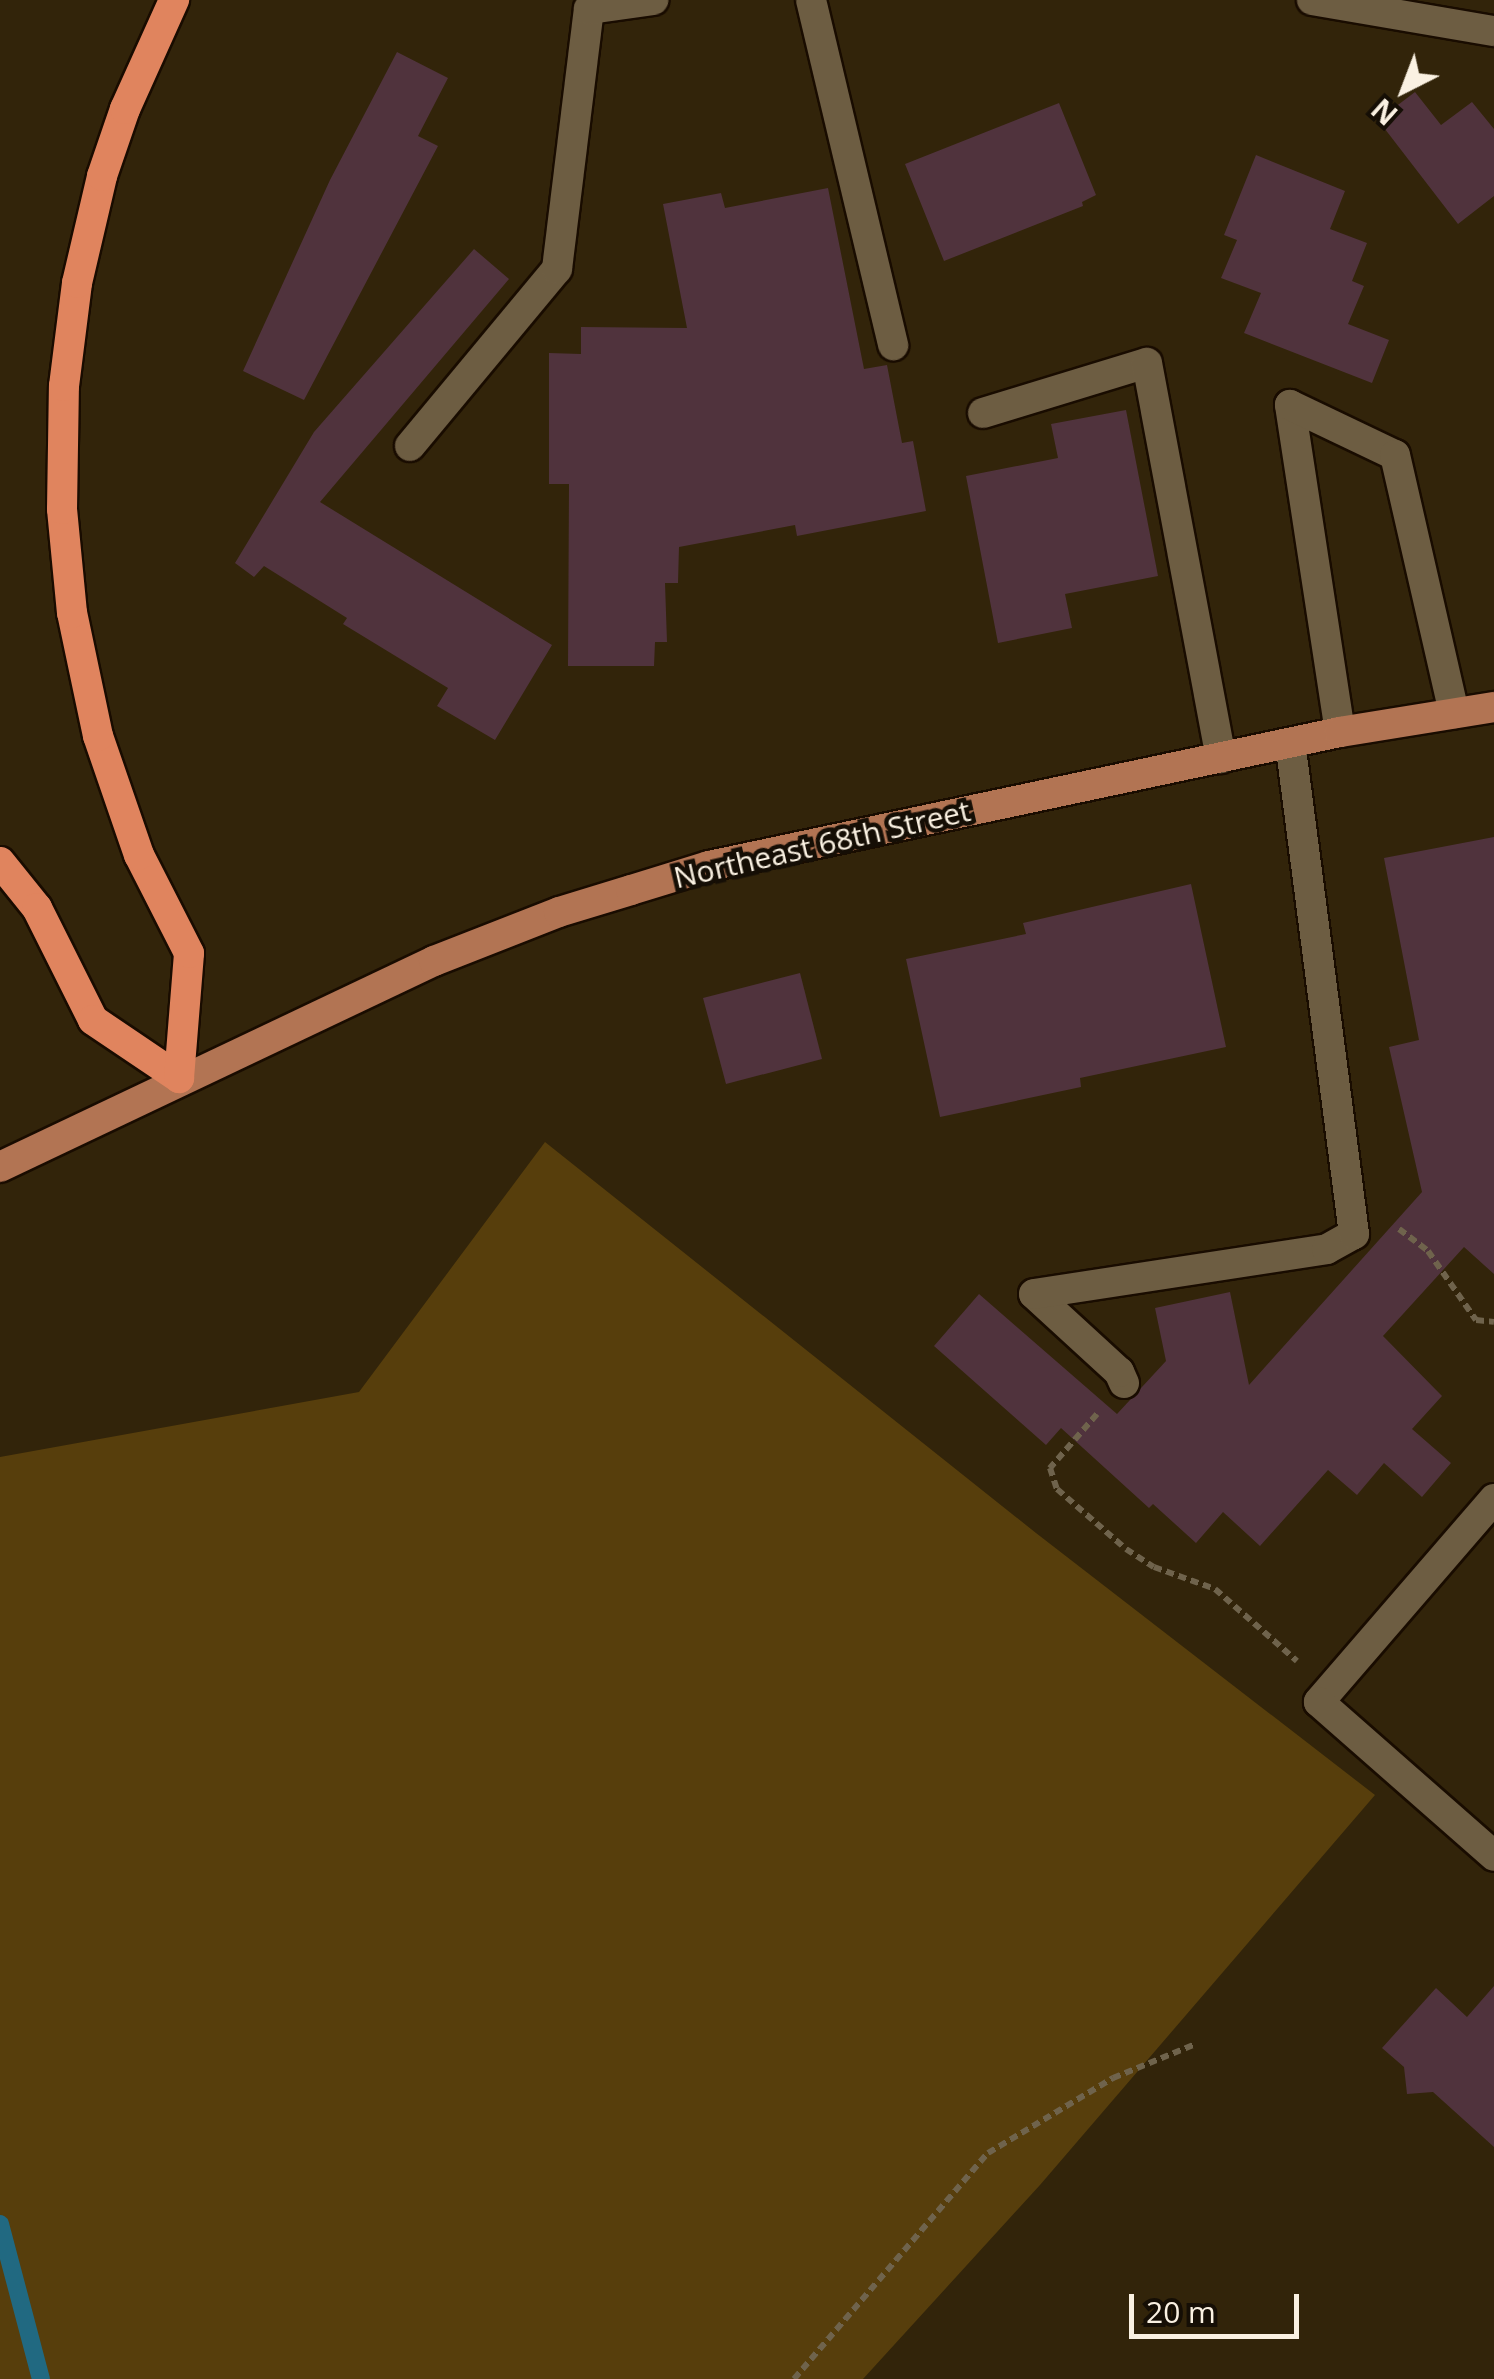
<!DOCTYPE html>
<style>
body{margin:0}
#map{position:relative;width:1494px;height:2379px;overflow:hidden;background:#32240a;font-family:"Open Sans",sans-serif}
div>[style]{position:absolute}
.green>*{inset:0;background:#573e0c}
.stream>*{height:18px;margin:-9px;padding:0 9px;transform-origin:9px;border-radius:9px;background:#216981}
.building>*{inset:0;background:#50333d}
.path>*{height:6px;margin-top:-3px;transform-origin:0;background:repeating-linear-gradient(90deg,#6f634c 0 8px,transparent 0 13px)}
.roads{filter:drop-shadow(2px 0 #190c00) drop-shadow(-2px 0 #190c00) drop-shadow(0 2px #190c00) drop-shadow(0 -2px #190c00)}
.minor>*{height:30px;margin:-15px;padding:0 15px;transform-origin:15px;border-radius:15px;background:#6d5d42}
.major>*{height:30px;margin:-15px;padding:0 15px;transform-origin:15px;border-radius:15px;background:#b27453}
.highway>*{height:30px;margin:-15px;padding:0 15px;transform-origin:15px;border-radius:15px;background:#e0845e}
span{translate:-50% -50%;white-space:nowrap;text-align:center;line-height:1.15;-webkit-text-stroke:9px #150e05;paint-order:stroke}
.street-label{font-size:30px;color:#faf1e2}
.north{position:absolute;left:1354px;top:40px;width:100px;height:100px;-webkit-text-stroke:8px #150e05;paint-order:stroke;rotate:222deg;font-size:28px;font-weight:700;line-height:40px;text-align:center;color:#faf1e2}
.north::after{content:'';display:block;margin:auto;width:35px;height:45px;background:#faf1e2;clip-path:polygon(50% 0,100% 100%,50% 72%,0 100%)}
.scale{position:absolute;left:1129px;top:2294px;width:170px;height:45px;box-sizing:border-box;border:5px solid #faf1e2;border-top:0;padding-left:12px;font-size:30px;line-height:35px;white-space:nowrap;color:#faf1e2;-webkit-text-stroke:8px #150e05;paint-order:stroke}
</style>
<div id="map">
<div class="green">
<i style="clip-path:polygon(545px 1142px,1036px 1533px,1375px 1795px,1040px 2185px,863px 2379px,0 2379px,0 1457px,359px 1392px)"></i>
</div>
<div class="stream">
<i style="left:0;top:2224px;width:160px;rotate:75.2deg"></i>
</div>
<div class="building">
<i style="clip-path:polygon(397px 52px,448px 78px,418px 136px,438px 146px,304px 400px,243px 371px,330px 180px)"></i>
<i style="clip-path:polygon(1415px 92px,1441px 125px,1472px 102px,1494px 129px,1494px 196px,1458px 224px,1378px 120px)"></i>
<i style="clip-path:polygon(1059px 103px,1096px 195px,1082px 202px,1083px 206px,944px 261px,905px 164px)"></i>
<i style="clip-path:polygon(1256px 155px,1345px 191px,1330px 229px,1367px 243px,1352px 281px,1364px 286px,1348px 324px,1389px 340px,1372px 383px,1244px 333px,1261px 293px,1221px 278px,1237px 240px,1224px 235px)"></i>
<i style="clip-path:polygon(828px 188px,864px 369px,887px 365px,902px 443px,913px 441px,926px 511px,797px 536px,795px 525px,679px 547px,678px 583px,665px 583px,667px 642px,655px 642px,654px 666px,568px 666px,569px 484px,549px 484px,549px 353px,581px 354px,581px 327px,687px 328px,663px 204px,721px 193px,725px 208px)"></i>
<i style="clip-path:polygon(474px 249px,509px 279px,320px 502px,552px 645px,495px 740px,437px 706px,448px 688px,343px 624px,347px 618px,264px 566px,254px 577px,235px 563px,314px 432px)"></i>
<i style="clip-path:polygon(1126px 410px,1158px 576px,1065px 594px,1072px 628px,998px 643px,966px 476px,1058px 458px,1051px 424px)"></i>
<i style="clip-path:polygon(1494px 837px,1494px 1274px,1464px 1247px,1383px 1336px,1442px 1396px,1412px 1429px,1451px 1463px,1422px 1497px,1384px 1463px,1357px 1495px,1328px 1470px,1260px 1546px,1223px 1512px,1196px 1543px,1153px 1504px,1149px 1508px,1061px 1428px,1046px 1445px,934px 1346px,979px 1294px,1117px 1414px,1166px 1361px,1155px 1308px,1230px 1292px,1249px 1385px,1422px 1192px,1389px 1047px,1419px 1040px,1384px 858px)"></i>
<i style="clip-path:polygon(1191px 884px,1226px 1047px,1080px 1078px,1081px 1087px,940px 1117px,906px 959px,1026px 934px,1023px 923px)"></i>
<i style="clip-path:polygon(800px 973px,822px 1059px,726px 1084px,703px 998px)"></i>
<i style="clip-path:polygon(1494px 1986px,1494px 2147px,1433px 2092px,1407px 2094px,1404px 2067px,1382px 2048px,1436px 1988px,1467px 2017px)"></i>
</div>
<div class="path">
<i style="left:1399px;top:1229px;width:36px;rotate:37deg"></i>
<i style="left:1428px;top:1251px;width:84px;rotate:55.2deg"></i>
<i style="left:1476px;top:1320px;width:18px;rotate:6deg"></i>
<i style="left:1097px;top:1414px;width:72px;rotate:131deg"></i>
<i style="left:1050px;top:1468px;width:22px;rotate:72deg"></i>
<i style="left:1057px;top:1489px;width:91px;rotate:41deg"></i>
<i style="left:1126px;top:1549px;width:33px;rotate:33deg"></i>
<i style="left:1154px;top:1567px;width:65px;rotate:19.8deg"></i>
<i style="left:1215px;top:1589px;width:109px;rotate:41.3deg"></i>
<i style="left:794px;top:2379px;width:298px;rotate:-49.4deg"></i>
<i style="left:988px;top:2153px;width:146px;rotate:-31deg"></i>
<i style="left:1113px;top:2078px;width:90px;rotate:-22.3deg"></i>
</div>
<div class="roads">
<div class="minor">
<i style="left:811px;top:0;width:355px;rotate:76.6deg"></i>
<i style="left:1312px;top:0;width:185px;rotate:9.7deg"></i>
<i style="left:983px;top:413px;width:171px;rotate:-17deg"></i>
<i style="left:1147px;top:363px;width:402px;rotate:79.4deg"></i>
<i style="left:410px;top:446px;width:230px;rotate:-50.3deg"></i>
<i style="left:557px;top:269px;width:262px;rotate:-83deg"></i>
<i style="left:589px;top:9px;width:65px;rotate:-8deg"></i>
<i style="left:1340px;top:732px;width:331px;rotate:-98.7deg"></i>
<i style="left:1290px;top:405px;width:116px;rotate:25.5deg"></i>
<i style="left:1395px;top:455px;width:265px;rotate:77.1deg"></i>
<i style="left:1124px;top:1383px;width:12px;rotate:-114deg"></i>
<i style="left:1119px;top:1372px;width:115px;rotate:-137.5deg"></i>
<i style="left:1034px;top:1294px;width:296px;rotate:-8.7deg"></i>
<i style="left:1327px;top:1249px;width:31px;rotate:-29deg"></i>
<i style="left:1354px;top:1234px;width:495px;rotate:-97.4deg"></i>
<i style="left:1494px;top:1499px;width:268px;rotate:130.8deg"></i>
<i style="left:1319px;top:1702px;width:233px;rotate:41.3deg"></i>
</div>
<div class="major">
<i style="left:0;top:1167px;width:480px;rotate:-25.4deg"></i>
<i style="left:434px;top:961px;width:134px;rotate:-21.4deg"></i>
<i style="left:559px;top:912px;width:75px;rotate:-17deg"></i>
<i style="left:631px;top:890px;width:82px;rotate:-17.1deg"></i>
<i style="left:709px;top:866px;width:645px;rotate:-11.99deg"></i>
<i style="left:1340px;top:732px;width:156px;rotate:-9.2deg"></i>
</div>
<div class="highway">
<i style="left:0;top:862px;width:59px;rotate:51.2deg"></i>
<i style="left:37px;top:908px;width:125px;rotate:63.4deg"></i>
<i style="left:93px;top:1020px;width:104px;rotate:34deg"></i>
<i style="left:179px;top:1078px;width:125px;rotate:-85.4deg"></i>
<i style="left:189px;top:953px;width:110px;rotate:-117deg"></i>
<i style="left:139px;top:855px;width:126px;rotate:-109deg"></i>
<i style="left:98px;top:736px;width:126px;rotate:-101.9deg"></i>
<i style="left:72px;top:613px;width:104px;rotate:-95.5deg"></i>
<i style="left:62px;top:509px;width:123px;rotate:-89.1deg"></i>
<i style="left:64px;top:386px;width:104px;rotate:-82.8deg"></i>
<i style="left:77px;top:283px;width:110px;rotate:-76.8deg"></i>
<i style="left:102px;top:176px;width:71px;rotate:-71.1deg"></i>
<i style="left:125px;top:109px;width:120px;rotate:-65.8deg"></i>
</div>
</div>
<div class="street-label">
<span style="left:822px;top:844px;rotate:-13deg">Northeast 68th Street</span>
</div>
<div class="north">N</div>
<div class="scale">20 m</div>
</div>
